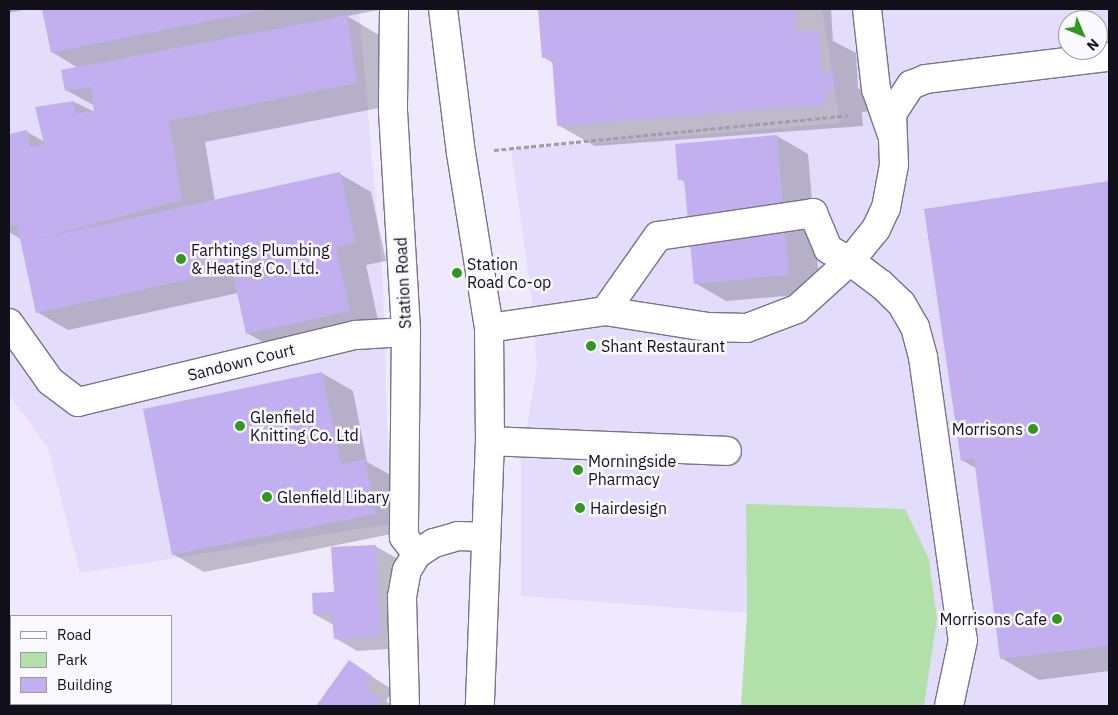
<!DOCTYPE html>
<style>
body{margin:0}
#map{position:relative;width:1118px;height:715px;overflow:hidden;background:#eee9fc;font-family:"IBM Plex Sans",sans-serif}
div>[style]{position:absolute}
.built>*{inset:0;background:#e3dcfa}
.green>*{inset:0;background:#b1e0a9}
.shadow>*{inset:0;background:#0003}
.building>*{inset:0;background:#c1aff0}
.path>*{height:3px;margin-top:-1.5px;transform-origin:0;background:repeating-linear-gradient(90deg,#a19dad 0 5px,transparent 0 7.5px)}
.roads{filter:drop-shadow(1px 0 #79728d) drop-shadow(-1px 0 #79728d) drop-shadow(0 1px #79728d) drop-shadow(0 -1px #79728d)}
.minor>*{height:28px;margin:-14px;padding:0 14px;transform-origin:14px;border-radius:14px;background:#fff}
.dots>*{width:14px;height:14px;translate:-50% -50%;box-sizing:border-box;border:2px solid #faf9ff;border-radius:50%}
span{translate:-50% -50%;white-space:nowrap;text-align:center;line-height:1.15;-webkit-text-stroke:5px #faf9ff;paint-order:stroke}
.poi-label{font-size:16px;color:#12101a}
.left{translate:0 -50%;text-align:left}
.right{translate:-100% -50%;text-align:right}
.street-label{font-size:16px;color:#12101a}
.frame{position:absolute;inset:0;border:10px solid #12101a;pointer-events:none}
.legend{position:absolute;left:10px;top:615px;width:162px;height:90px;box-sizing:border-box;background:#faf9ff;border:1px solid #9d9ca3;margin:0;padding:6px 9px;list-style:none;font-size:15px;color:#12101a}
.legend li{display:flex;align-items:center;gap:10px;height:25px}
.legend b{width:25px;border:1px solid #9d9ca3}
.north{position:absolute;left:1058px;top:10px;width:50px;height:50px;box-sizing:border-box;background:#faf9ff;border:1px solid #9d9ca3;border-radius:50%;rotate:135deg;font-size:14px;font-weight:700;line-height:20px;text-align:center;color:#12101a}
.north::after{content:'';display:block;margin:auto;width:18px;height:22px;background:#32971d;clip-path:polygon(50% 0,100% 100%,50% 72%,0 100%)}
</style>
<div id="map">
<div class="built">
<i style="clip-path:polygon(9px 9px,359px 9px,383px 285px,390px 524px,80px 573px,48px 448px,9px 395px)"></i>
<i style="clip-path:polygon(evenodd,822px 9px,1109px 9px,1109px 706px,924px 706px,937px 619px,929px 559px,746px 505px,747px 613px,521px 596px,521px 462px,537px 368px,532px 300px,511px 150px,840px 123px,822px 9px,1068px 20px,1098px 20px,1098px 50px,1068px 50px,1068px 20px)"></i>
</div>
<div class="green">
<i style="clip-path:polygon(746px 504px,905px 509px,929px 559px,937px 619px,924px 706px,741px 706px,747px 613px)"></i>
</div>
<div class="shadow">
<i style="clip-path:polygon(9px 9px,28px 9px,9px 13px)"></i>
<i style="clip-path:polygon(43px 9px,384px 9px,347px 16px,384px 38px,394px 105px,205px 142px,215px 201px,340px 174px,371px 192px,386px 261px,366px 265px,380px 329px,278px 351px,247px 333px,238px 293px,68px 330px,37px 312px,21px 239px,9px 232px,9px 136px,27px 132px,45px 142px,37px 108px,74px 102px,95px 112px,95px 106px,66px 90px,78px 68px,52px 52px)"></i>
<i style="clip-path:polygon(539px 9px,831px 9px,833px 41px,856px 53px,858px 88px,870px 95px,872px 111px,862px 112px,863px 126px,595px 146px,558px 125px,553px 63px,543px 57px)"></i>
<i style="clip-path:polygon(777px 136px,808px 154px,820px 293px,726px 301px,695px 283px,686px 183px,680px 179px)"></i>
<i style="clip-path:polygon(1109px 183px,1109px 671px,1039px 680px,1001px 658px,977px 469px,962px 460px,925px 210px)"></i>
<i style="clip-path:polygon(322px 373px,353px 391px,367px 462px,396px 478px,406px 531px,204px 572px,173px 554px)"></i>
<i style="clip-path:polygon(375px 546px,398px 559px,403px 648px,357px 651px,335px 638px,334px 625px,314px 614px)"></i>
<i style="clip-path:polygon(349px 662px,393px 690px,386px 701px,393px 706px,318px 706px)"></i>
</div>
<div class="building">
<i style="clip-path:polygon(42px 9px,264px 9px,264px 10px,51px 53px)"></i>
<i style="clip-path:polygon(538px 9px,796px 9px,797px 32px,819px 31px,822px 73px,833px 72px,835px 91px,825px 91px,826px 105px,557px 126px,552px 58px,542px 58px)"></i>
<i style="clip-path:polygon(347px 15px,357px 83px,169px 121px,182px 200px,33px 240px,340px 172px,356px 243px,336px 248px,350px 311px,246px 334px,232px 270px,36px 313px,17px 225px,9px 227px,9px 134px,27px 130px,30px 147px,44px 144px,35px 107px,74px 101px,75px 114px,94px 111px,91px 87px,65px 91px,61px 70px)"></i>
<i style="clip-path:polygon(777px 135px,789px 275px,694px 284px,684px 179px,678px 180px,675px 144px)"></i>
<i style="clip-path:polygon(1109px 181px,1109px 646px,1000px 659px,974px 458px,961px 461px,924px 209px)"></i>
<i style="clip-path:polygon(322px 372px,341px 464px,365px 459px,376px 514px,172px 555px,143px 409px)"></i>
<i style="clip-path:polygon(376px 545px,381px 636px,334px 639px,332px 613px,313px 614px,312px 593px,334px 592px,331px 547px)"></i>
<i style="clip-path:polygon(349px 660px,372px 676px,364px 688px,381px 699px,376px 706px,316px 706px)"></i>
</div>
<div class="path">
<i style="left:494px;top:150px;width:356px;rotate:-5.6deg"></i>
</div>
<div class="roads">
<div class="minor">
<i style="left:394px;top:9px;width:102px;rotate:90.6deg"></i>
<i style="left:393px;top:111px;width:221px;rotate:86.6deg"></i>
<i style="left:406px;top:332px;width:205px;rotate:90.6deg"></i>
<i style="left:404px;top:537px;width:21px;rotate:53deg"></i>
<i style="left:443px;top:9px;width:145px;rotate:82.9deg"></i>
<i style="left:461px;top:153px;width:177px;rotate:80.9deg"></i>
<i style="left:489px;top:328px;width:113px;rotate:89.5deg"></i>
<i style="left:490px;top:441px;width:265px;rotate:92.2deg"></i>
<i style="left:867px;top:9px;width:81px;rotate:83.6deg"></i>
<i style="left:876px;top:89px;width:46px;rotate:70.8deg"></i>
<i style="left:605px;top:311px;width:92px;rotate:-54.8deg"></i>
<i style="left:658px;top:236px;width:157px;rotate:-8.4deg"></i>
<i style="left:813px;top:213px;width:39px;rotate:67deg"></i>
<i style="left:828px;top:249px;width:25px;rotate:29deg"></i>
<i style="left:850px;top:261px;width:41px;rotate:-50.9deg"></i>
<i style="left:876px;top:229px;width:23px;rotate:-65deg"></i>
<i style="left:886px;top:208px;width:44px;rotate:-79.5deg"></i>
<i style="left:894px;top:165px;width:51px;rotate:-92.2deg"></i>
<i style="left:892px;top:114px;width:35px;rotate:-57deg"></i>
<i style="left:911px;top:85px;width:16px;rotate:-22deg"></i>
<i style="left:926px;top:79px;width:184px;rotate:-6.9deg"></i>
<i style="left:9px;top:323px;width:71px;rotate:54.7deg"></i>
<i style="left:50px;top:381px;width:35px;rotate:37deg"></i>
<i style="left:78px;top:402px;width:286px;rotate:-13.6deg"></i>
<i style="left:356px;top:335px;width:50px;rotate:-3.4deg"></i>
<i style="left:489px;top:328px;width:117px;rotate:-8.3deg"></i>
<i style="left:605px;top:311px;width:103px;rotate:8.9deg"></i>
<i style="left:707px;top:327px;width:40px;rotate:1.4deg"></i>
<i style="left:747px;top:328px;width:53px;rotate:-20.8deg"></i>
<i style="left:797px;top:309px;width:72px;rotate:-42.2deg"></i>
<i style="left:850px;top:261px;width:39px;rotate:37deg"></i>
<i style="left:881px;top:284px;width:28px;rotate:44deg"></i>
<i style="left:901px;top:303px;width:28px;rotate:60deg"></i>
<i style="left:915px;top:327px;width:31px;rotate:75deg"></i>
<i style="left:923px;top:357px;width:286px;rotate:82deg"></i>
<i style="left:963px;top:640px;width:67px;rotate:102deg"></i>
<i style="left:490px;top:441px;width:237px;rotate:2.4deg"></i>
<i style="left:405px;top:706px;width:109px;rotate:-91.6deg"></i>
<i style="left:402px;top:597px;width:27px;rotate:-80deg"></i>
<i style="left:407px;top:570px;width:19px;rotate:-58deg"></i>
<i style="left:417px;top:554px;width:20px;rotate:-33deg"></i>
<i style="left:434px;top:543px;width:25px;rotate:-16deg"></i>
<i style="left:458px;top:536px;width:27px;rotate:2deg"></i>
</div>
</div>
<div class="dots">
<i style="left:181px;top:259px;background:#32971d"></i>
<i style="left:457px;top:273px;background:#32971d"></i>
<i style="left:591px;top:346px;background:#32971d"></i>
<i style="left:240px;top:426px;background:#32971d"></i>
<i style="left:1033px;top:429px;background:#32971d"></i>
<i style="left:578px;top:470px;background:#32971d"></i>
<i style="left:267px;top:497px;background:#32971d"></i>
<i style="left:580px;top:508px;background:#32971d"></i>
<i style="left:1057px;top:619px;background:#32971d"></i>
</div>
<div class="poi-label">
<span class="left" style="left:191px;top:259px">Farhtings Plumbing<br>&amp; Heating Co. Ltd.</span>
<span class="left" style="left:467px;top:273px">Station<br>Road Co-op</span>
<span class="left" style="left:601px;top:346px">Shant Restaurant</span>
<span class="left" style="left:250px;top:426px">Glenfield<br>Knitting Co. Ltd</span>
<span class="right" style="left:1023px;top:429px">Morrisons</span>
<span class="left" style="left:588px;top:470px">Morningside<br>Pharmacy</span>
<span class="left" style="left:277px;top:497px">Glenfield Libary</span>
<span class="left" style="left:590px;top:508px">Hairdesign</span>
<span class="right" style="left:1047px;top:619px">Morrisons Cafe</span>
</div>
<div class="street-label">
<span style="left:403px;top:283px;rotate:-93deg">Station Road</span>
<span style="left:241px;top:362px;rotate:-14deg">Sandown Court</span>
</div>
<div class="frame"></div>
<ul class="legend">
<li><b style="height:6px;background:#fff"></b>Road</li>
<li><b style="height:14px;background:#b1e0a9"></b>Park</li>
<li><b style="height:14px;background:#c1aff0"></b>Building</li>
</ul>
<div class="north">N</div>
</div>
